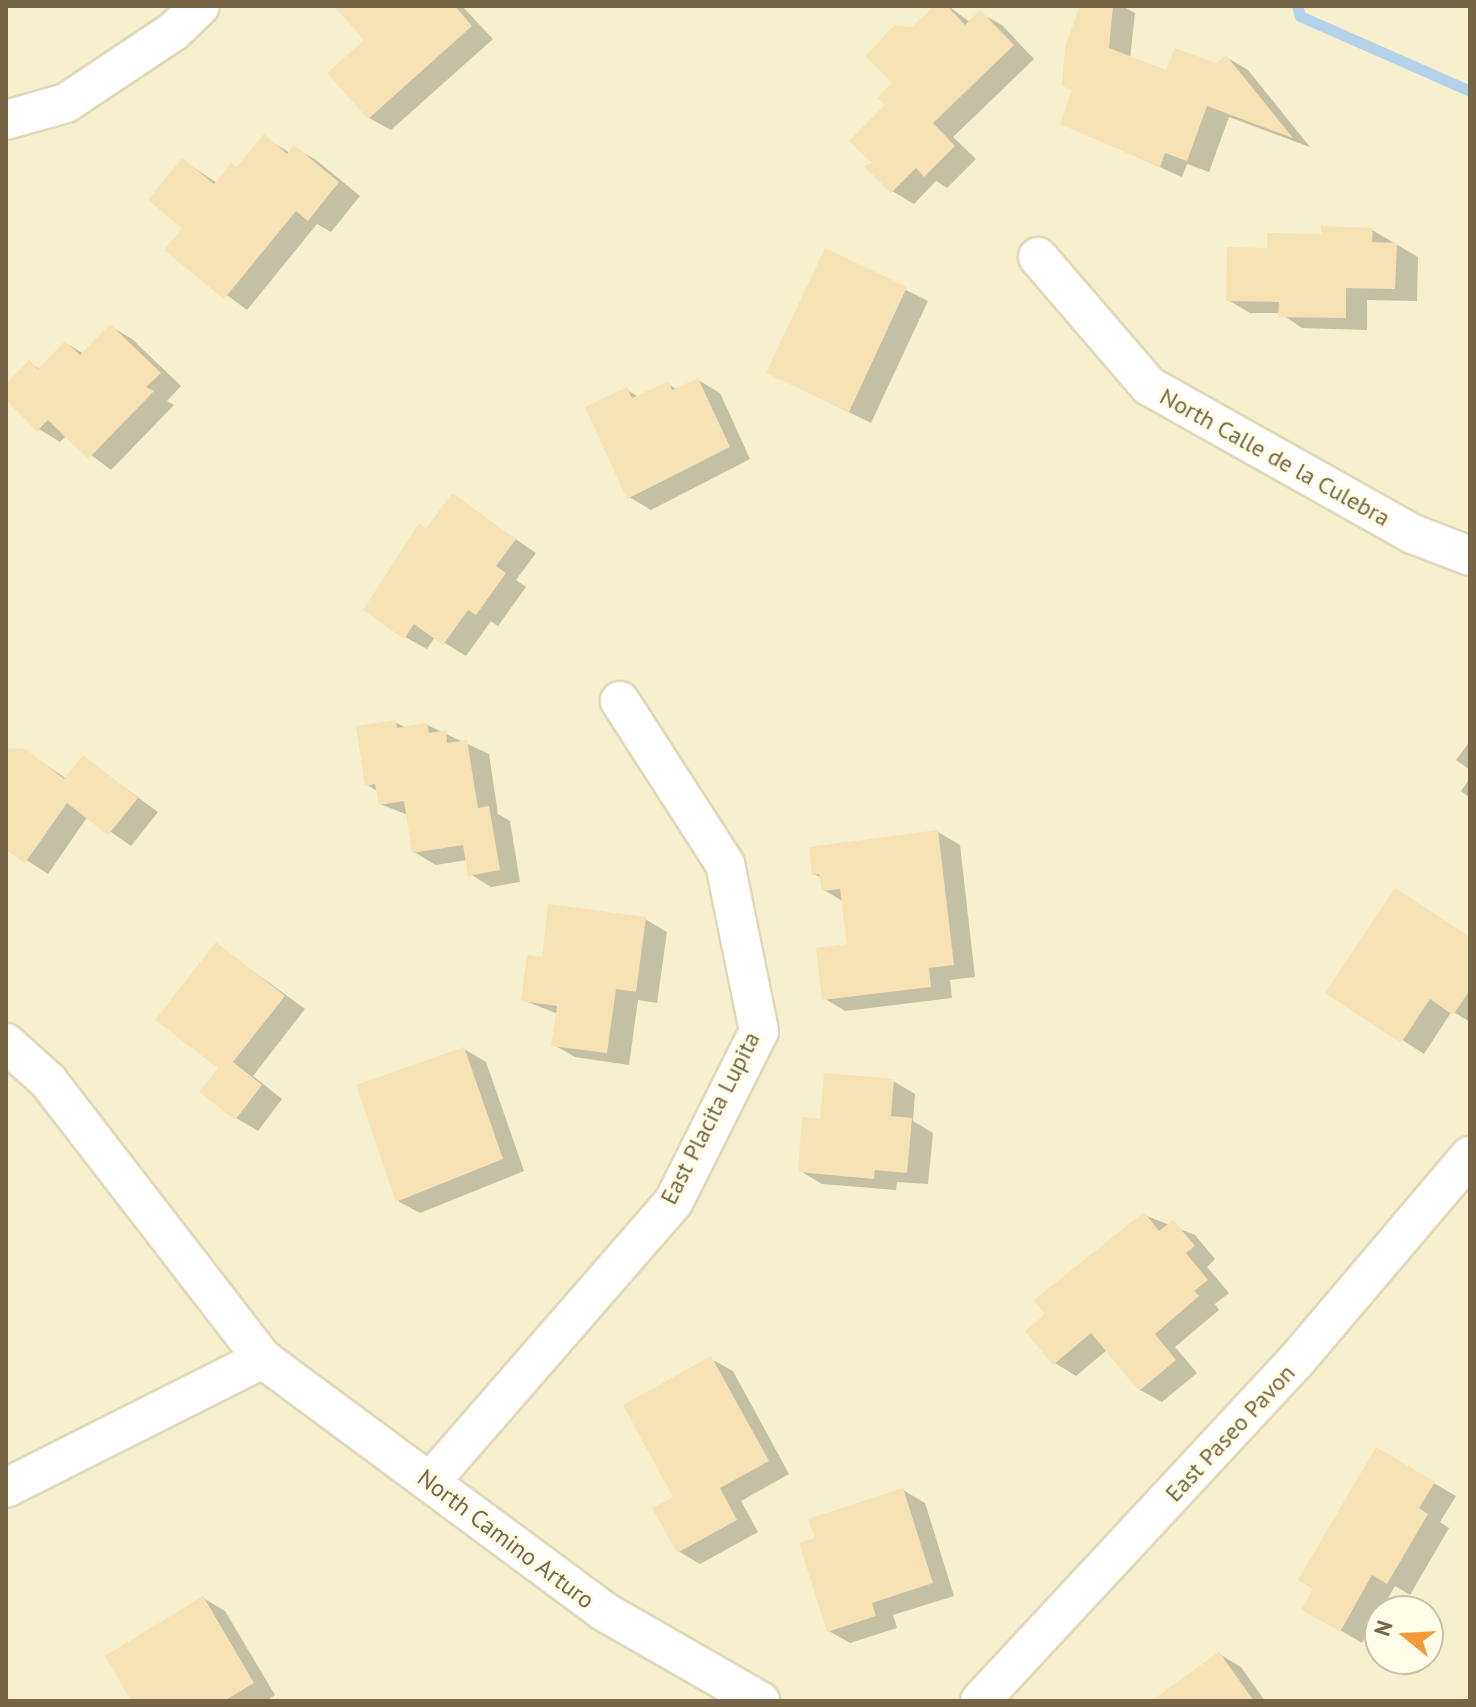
<!DOCTYPE html>
<style>
body{margin:0}
#map{position:relative;width:1476px;height:1707px;overflow:hidden;background:#fefbe0;font-family:"PT Sans",sans-serif}
div>[style]{position:absolute}
.residential>*{inset:0;background:#f6f0ce}
.shadow>*{inset:0;background:#0003}
.stream>*{height:11px;margin:-5.5px;padding:0 5.5px;transform-origin:5.5px;border-radius:5.5px;background:#b3d1e9}
.building>*{inset:0;background:#f6e2b5}
.roads{filter:drop-shadow(2px 0 #e1d8b8) drop-shadow(-2px 0 #e1d8b8) drop-shadow(0 2px #e1d8b8) drop-shadow(0 -2px #e1d8b8)}
.minor>*{height:38px;margin:-19px;padding:0 19px;transform-origin:19px;border-radius:19px;background:#fff}
span{translate:-50% -50%;white-space:nowrap;text-align:center;line-height:1.15;-webkit-text-stroke:7px #fffde8;paint-order:stroke}
.street-label{font-size:24px;color:#776645}
.frame{position:absolute;inset:0;border:8px solid #776645;pointer-events:none}
.north{position:absolute;left:1364px;top:1595px;width:80px;height:80px;box-sizing:border-box;background:#fffde8;border:2px solid #c9c1a7;border-radius:50%;rotate:288deg;font-size:22px;font-weight:700;line-height:32px;text-align:center;color:#776645}
.north::after{content:'';display:block;margin:auto;width:28px;height:36px;background:#f39a3a;clip-path:polygon(50% 0,100% 100%,50% 72%,0 100%)}
</style>
<div id="map">
<div class="residential">
<i style="clip-path:polygon(evenodd,6px 6px,1470px 6px,1470px 1701px,6px 1701px,6px 6px,1380px 1611px,1428px 1611px,1428px 1659px,1380px 1659px,1380px 1611px)"></i>
</div>
<div class="shadow">
<i style="clip-path:polygon(354px 6px,462px 6px,493px 39px,391px 130px,369px 118px,367px 40px)"></i>
<i style="clip-path:polygon(937px 6px,948px 6px,970px 22px,980px 13px,1002px 25px,1034px 59px,953px 137px,976px 159px,947px 188px,936px 181px,914px 204px,892px 191px,875px 163px,913px 29px)"></i>
<i style="clip-path:polygon(1082px 6px,1122px 6px,1135px 13px,1130px 59px,1168px 73px,1216px 66px,1226px 57px,1248px 70px,1310px 147px,1229px 117px,1209px 172px,1187px 164px,1182px 177px,1063px 124px,1074px 91px,1064px 85px)"></i>
<i style="clip-path:polygon(264px 137px,290px 153px,295px 148px,316px 160px,360px 196px,331px 232px,317px 224px,247px 310px,167px 250px,185px 228px,182px 160px,217px 183px,238px 169px)"></i>
<i style="clip-path:polygon(1372px 230px,1418px 257px,1417px 301px,1367px 300px,1367px 330px,1302px 328px,1280px 313px,1250px 313px,1228px 300px,1269px 250px)"></i>
<i style="clip-path:polygon(826px 250px,928px 301px,871px 423px,769px 373px)"></i>
<i style="clip-path:polygon(110px 326px,132px 339px,181px 386px,167px 401px,174px 405px,111px 470px,66px 436px,60px 442px,39px 429px,6px 398px,6px 387px,29px 363px,40px 369px,66px 343px,84px 354px)"></i>
<i style="clip-path:polygon(698px 380px,720px 393px,750px 459px,651px 510px,629px 497px,627px 390px,639px 397px,668px 384px,678px 390px)"></i>
<i style="clip-path:polygon(453px 496px,536px 553px,516px 580px,526px 587px,498px 626px,491px 621px,466px 656px,435px 637px,427px 649px,405px 637px,427px 531px)"></i>
<i style="clip-path:polygon(395px 722px,406px 728px,427px 725px,489px 754px,498px 814px,510px 821px,520px 882px,491px 887px,470px 874px,467px 860px,436px 865px,414px 852px,408px 815px,380px 804px,379px 792px,367px 785px)"></i>
<i style="clip-path:polygon(1470px 741px,1470px 770px,1456px 760px)"></i>
<i style="clip-path:polygon(6px 750px,25px 751px,67px 779px,84px 758px,158px 812px,131px 846px,88px 816px,48px 874px,6px 847px)"></i>
<i style="clip-path:polygon(1470px 778px,1470px 798px,1461px 791px)"></i>
<i style="clip-path:polygon(938px 832px,960px 845px,975px 977px,950px 980px,952px 998px,845px 1011px,824px 998px,849px 946px,844px 902px,824px 890px,822px 878px,814px 874px)"></i>
<i style="clip-path:polygon(645px 919px,667px 932px,657px 1003px,638px 1000px,629px 1065px,575px 1057px,554px 1045px,558px 1014px,523px 1000px,544px 959px)"></i>
<i style="clip-path:polygon(1470px 938px,1470px 1022px,1452px 1011px,1424px 1054px,1328px 992px)"></i>
<i style="clip-path:polygon(216px 944px,305px 1009px,253px 1076px,282px 1099px,258px 1131px,236px 1118px,220px 1068px)"></i>
<i style="clip-path:polygon(464px 1049px,486px 1062px,524px 1171px,420px 1213px,398px 1201px)"></i>
<i style="clip-path:polygon(893px 1081px,915px 1094px,913px 1121px,933px 1133px,928px 1184px,897px 1182px,896px 1190px,822px 1184px,800px 1171px,821px 1121px)"></i>
<i style="clip-path:polygon(1144px 1215px,1195px 1235px,1215px 1259px,1207px 1267px,1229px 1293px,1215px 1304px,1219px 1310px,1175px 1347px,1197px 1373px,1162px 1402px,1140px 1390px,1107px 1350px,1076px 1376px,1055px 1363px,1048px 1314px)"></i>
<i style="clip-path:polygon(711px 1359px,733px 1371px,789px 1474px,741px 1501px,758px 1532px,700px 1564px,678px 1551px,676px 1497px)"></i>
<i style="clip-path:polygon(1377px 1450px,1456px 1496px,1440px 1522px,1449px 1528px,1410px 1595px,1395px 1586px,1362px 1643px,1304px 1609px)"></i>
<i style="clip-path:polygon(903px 1490px,925px 1503px,954px 1596px,893px 1615px,897px 1628px,850px 1643px,829px 1631px)"></i>
<i style="clip-path:polygon(203px 1598px,225px 1611px,275px 1695px,266px 1701px,134px 1701px)"></i>
<i style="clip-path:polygon(1219px 1654px,1241px 1667px,1265px 1701px,1154px 1701px)"></i>
</div>
<div class="stream">
<i style="left:1297px;top:6px;width:10px;rotate:73deg"></i>
<i style="left:1300px;top:16px;width:186px;rotate:23.8deg"></i>
</div>
<div class="building">
<i style="clip-path:polygon(334px 6px,455px 6px,472px 26px,368px 119px,327px 73px,364px 40px)"></i>
<i style="clip-path:polygon(934px 6px,947px 6px,965px 25px,980px 10px,1014px 45px,933px 123px,955px 146px,924px 177px,916px 168px,891px 193px,864px 166px,872px 163px,849px 141px,885px 105px,877px 98px,892px 83px,865px 56px,895px 25px,912px 27px)"></i>
<i style="clip-path:polygon(1080px 6px,1113px 6px,1109px 48px,1166px 70px,1175px 48px,1216px 63px,1226px 55px,1293px 138px,1207px 106px,1187px 161px,1165px 153px,1160px 167px,1060px 124px,1072px 90px,1062px 86px,1065px 47px)"></i>
<i style="clip-path:polygon(264px 134px,287px 154px,294px 145px,339px 182px,308px 221px,296px 211px,224px 299px,164px 250px,182px 228px,148px 200px,182px 158px,214px 184px,231px 163px,237px 167px)"></i>
<i style="clip-path:polygon(1321px 226px,1373px 228px,1372px 242px,1397px 243px,1395px 289px,1346px 288px,1346px 318px,1278px 317px,1279px 302px,1226px 301px,1227px 247px,1267px 248px,1267px 233px,1321px 234px)"></i>
<i style="clip-path:polygon(825px 248px,907px 287px,849px 412px,766px 373px)"></i>
<i style="clip-path:polygon(110px 324px,161px 373px,146px 387px,154px 391px,88px 459px,48px 420px,37px 431px,6px 400px,6px 384px,29px 360px,38px 369px,65px 341px,80px 355px)"></i>
<i style="clip-path:polygon(698px 378px,730px 447px,627px 499px,585px 407px,627px 387px,632px 398px,668px 381px,672px 390px)"></i>
<i style="clip-path:polygon(452px 493px,516px 539px,496px 566px,506px 573px,476px 615px,468px 610px,443px 645px,414px 624px,404px 639px,363px 610px,419px 523px,426px 529px)"></i>
<i style="clip-path:polygon(396px 720px,397px 728px,427px 723px,429px 733px,446px 730px,447px 743px,467px 740px,478px 808px,489px 806px,500px 870px,468px 876px,463px 845px,412px 853px,404px 801px,379px 805px,375px 784px,365px 786px,356px 726px)"></i>
<i style="clip-path:polygon(6px 748px,26px 749px,64px 779px,83px 755px,138px 798px,108px 835px,67px 803px,25px 863px,6px 850px)"></i>
<i style="clip-path:polygon(938px 830px,954px 965px,929px 968px,931px 987px,822px 1000px,816px 948px,847px 944px,840px 889px,822px 891px,819px 874px,812px 875px,809px 847px)"></i>
<i style="clip-path:polygon(1395px 888px,1470px 937px,1470px 990px,1453px 1015px,1430px 999px,1401px 1043px,1325px 993px)"></i>
<i style="clip-path:polygon(548px 904px,646px 917px,636px 992px,616px 989px,607px 1053px,551px 1046px,557px 1006px,521px 1001px,527px 955px,542px 957px)"></i>
<i style="clip-path:polygon(216px 942px,285px 996px,233px 1062px,262px 1085px,235px 1120px,199px 1092px,218px 1068px,155px 1020px)"></i>
<i style="clip-path:polygon(464px 1047px,503px 1159px,396px 1202px,356px 1085px)"></i>
<i style="clip-path:polygon(824px 1073px,894px 1079px,891px 1116px,912px 1118px,907px 1173px,875px 1170px,874px 1179px,798px 1172px,802px 1117px,820px 1119px)"></i>
<i style="clip-path:polygon(1144px 1212px,1159px 1231px,1173px 1220px,1195px 1246px,1186px 1253px,1208px 1280px,1194px 1291px,1199px 1296px,1155px 1334px,1176px 1360px,1139px 1391px,1091px 1333px,1053px 1365px,1025px 1331px,1045px 1314px,1034px 1300px)"></i>
<i style="clip-path:polygon(711px 1356px,769px 1461px,720px 1488px,737px 1520px,677px 1553px,652px 1508px,673px 1497px,623px 1405px)"></i>
<i style="clip-path:polygon(1376px 1447px,1435px 1482px,1419px 1508px,1428px 1514px,1387px 1584px,1372px 1575px,1340px 1632px,1301px 1609px,1313px 1589px,1298px 1580px)"></i>
<i style="clip-path:polygon(903px 1488px,933px 1583px,872px 1603px,876px 1616px,827px 1632px,799px 1543px,815px 1538px,808px 1519px)"></i>
<i style="clip-path:polygon(203px 1596px,254px 1683px,224px 1701px,131px 1701px,105px 1656px)"></i>
<i style="clip-path:polygon(1219px 1652px,1254px 1701px,1151px 1701px)"></i>
</div>
<div class="roads">
<div class="minor">
<i style="left:6px;top:120px;width:62px;rotate:-15.8deg"></i>
<i style="left:66px;top:103px;width:130px;rotate:-33.7deg"></i>
<i style="left:174px;top:31px;width:36px;rotate:-44deg"></i>
<i style="left:1038px;top:257px;width:170px;rotate:49.3deg"></i>
<i style="left:1149px;top:386px;width:303px;rotate:29.3deg"></i>
<i style="left:1413px;top:534px;width:61px;rotate:21.1deg"></i>
<i style="left:6px;top:1043px;width:57px;rotate:42.1deg"></i>
<i style="left:48px;top:1081px;width:351px;rotate:52.3deg"></i>
<i style="left:263px;top:1359px;width:423px;rotate:36.5deg"></i>
<i style="left:603px;top:1611px;width:181px;rotate:29.8deg"></i>
<i style="left:430px;top:1482px;width:372px;rotate:-49deg"></i>
<i style="left:674px;top:1201px;width:190px;rotate:-63.4deg"></i>
<i style="left:759px;top:1031px;width:170px;rotate:-101.5deg"></i>
<i style="left:725px;top:864px;width:194px;rotate:-122.8deg"></i>
<i style="left:6px;top:1488px;width:288px;rotate:-26.7deg"></i>
<i style="left:980px;top:1701px;width:464px;rotate:-47.1deg"></i>
<i style="left:1296px;top:1361px;width:269px;rotate:-49.7deg"></i>
</div>
</div>
<div class="street-label">
<span style="left:1275px;top:457px;rotate:29deg">North Calle de la Culebra</span>
<span style="left:710px;top:1118px;rotate:-63deg">East Placita Lupita</span>
<span style="left:1230px;top:1433px;rotate:-47deg">East Paseo Pavon</span>
<span style="left:506px;top:1539px;rotate:37deg">North Camino Arturo</span>
</div>
<div class="frame"></div>
<div class="north">N</div>
</div>
